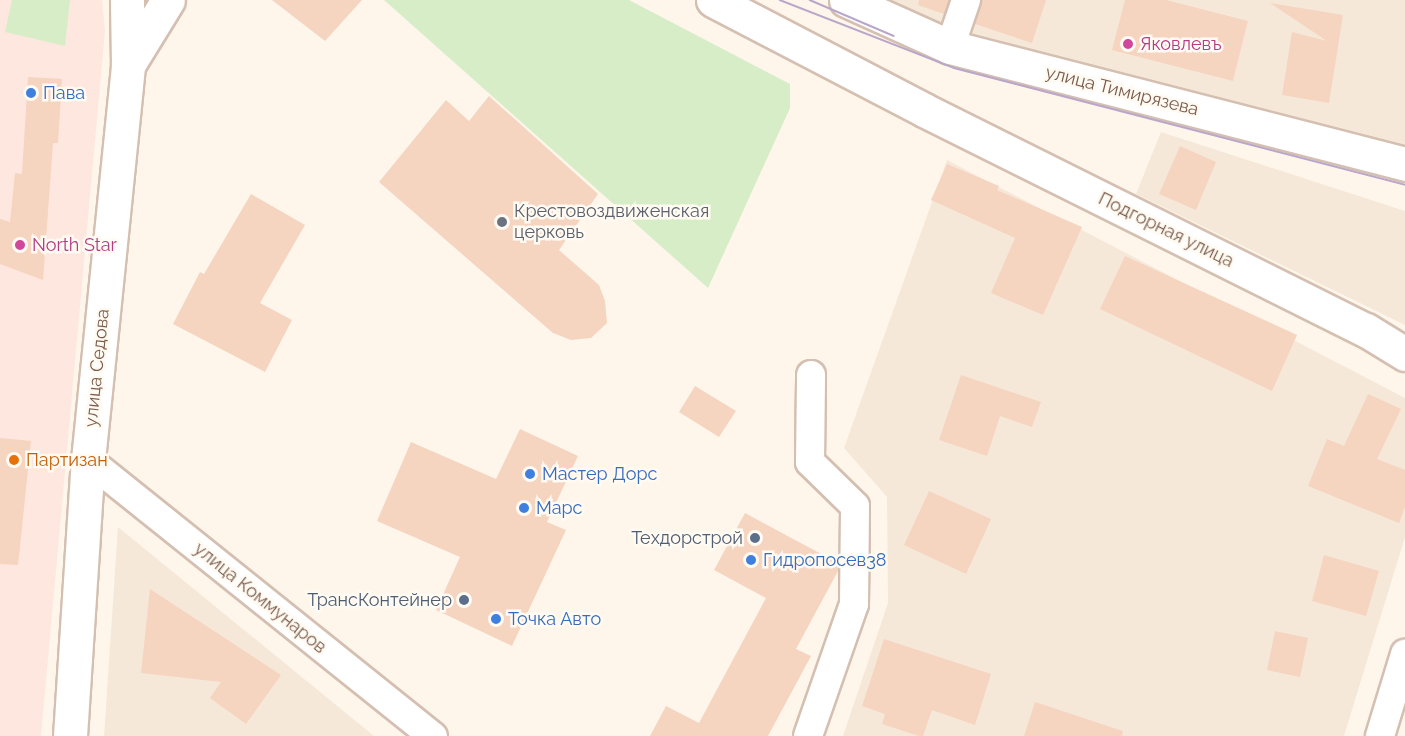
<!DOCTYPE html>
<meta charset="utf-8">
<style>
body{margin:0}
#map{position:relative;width:1405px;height:736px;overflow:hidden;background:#fef6ea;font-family:Raleway,sans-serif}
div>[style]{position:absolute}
.residential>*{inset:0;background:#f6e8d8}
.commercial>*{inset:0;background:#fee7de}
.green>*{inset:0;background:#d7edc7}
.building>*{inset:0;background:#f5d4c0}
.roads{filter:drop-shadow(2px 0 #d4bfb1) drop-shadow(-2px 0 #d4bfb1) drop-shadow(0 2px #d4bfb1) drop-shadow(0 -2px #d4bfb1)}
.minor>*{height:28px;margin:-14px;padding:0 14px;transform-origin:14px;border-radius:14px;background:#fff}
.tertiary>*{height:33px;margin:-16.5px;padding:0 16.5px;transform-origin:16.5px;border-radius:16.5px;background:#fff}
.secondary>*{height:33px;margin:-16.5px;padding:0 16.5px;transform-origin:16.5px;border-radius:16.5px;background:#fff}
.tram>*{height:1.5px;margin:-0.75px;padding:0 0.75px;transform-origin:0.75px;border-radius:0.75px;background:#b9a6ca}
.dots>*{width:16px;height:16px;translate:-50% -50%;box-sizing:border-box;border:3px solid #fffaf2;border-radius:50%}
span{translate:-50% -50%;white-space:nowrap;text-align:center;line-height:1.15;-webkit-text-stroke:5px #fffaf2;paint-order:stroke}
.hotel-label{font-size:18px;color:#b23c85}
.left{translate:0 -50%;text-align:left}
.street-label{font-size:18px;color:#7b5b4b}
.shop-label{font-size:18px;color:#366cbe}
.worship-label{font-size:18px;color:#5b616d}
.food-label{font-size:18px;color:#c56008}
.service-label{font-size:18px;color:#4e5e75}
.right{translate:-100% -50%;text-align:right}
</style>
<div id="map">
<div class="residential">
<i style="clip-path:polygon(867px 0,959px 0,947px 38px)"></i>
<i style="clip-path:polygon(974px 0,1405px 0,1405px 155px,959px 42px)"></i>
<i style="clip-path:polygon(1161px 132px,1405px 211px,1405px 325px,1136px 194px)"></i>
<i style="clip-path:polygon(947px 160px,1405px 398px,1405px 537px,1344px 736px,843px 736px,888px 603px,887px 497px,844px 448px)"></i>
<i style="clip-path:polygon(118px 527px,374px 736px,104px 736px)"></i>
</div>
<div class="commercial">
<i style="clip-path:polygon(0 0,102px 0,105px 31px,41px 736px,0 736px)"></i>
</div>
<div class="green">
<i style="clip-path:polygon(12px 0,70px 0,65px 46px,5px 32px)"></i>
<i style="clip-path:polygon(384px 0,629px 0,790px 84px,790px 108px,708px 288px)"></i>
</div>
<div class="building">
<i style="clip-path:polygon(272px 0,362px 0,325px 41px)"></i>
<i style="clip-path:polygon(919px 0,949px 0,944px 14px,918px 5px)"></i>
<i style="clip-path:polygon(982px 0,1046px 0,1032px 43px,975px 24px)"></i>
<i style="clip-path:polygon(1125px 0,1166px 0,1248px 21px,1233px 81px,1112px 50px)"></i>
<i style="clip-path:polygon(1270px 3px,1343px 15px,1329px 103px,1282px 95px,1292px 32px,1327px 41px)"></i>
<i style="clip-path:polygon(28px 77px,62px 79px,58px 143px,53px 143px,43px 280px,0 264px,0 219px,10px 222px,15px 173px,22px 174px)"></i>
<i style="clip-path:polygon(489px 96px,598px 194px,559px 250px,599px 285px,605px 301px,607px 323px,591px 338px,571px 340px,553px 333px,379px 182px,446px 100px,469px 121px)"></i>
<i style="clip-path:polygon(1180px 146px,1216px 162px,1196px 210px,1159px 194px)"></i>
<i style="clip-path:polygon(947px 164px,999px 186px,997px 190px,1082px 227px,1043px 315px,991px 293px,1015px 238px,931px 200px)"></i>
<i style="clip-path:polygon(251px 194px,305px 225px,260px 303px,292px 320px,265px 372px,173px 324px,200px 272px,204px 274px)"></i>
<i style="clip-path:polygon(1125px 256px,1297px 335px,1272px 391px,1100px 309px)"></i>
<i style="clip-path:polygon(961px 375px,1041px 402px,1032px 427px,1000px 416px,987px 456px,939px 440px)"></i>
<i style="clip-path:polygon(695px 386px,736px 411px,719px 437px,679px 412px)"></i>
<i style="clip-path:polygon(1368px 394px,1401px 409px,1377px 459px,1405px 470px,1405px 507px,1399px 523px,1308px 486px,1327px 439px,1344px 446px)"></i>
<i style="clip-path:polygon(520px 429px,578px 456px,547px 522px,566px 530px,512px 646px,436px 610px,460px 557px,377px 521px,411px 442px,496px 479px)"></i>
<i style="clip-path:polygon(0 438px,31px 441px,18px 565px,0 564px)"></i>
<i style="clip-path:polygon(929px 491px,991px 519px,966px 574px,904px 545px)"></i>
<i style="clip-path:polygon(745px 513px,838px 563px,838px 571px,796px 649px,811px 656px,768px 736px,650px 736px,666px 706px,699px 723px,766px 598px,714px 570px)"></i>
<i style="clip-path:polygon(1324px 555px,1379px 571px,1366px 616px,1312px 601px)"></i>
<i style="clip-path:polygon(150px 589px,281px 675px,246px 724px,210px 698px,221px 682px,141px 673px)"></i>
<i style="clip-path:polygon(1275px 631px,1308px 638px,1300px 677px,1267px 670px)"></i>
<i style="clip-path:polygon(884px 639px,991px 674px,975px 725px,932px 710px,923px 736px,919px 736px,882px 724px,885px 714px,862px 706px)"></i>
<i style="clip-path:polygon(1035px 702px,1123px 731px,1122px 736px,1024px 736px)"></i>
</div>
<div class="roads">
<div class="minor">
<i style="left:950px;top:47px;width:50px;rotate:-71.2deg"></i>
<i style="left:88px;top:460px;width:442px;rotate:38.7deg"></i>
<i style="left:808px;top:736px;width:140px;rotate:-70.8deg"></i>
<i style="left:854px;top:604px;width:98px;rotate:-89.4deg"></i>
<i style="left:855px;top:506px;width:63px;rotate:-135.6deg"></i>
<i style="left:810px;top:462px;width:87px;rotate:-89.3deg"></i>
<i style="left:1380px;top:736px;width:86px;rotate:-73deg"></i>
</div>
<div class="tertiary">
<i style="left:713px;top:0;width:238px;rotate:27.5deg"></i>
<i style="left:924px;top:110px;width:494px;rotate:26.5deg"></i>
<i style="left:1366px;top:330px;width:46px;rotate:31.6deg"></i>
<i style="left:846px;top:0;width:114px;rotate:24.3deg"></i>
<i style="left:950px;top:47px;width:470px;rotate:14.4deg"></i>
<i style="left:128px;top:65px;width:76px;rotate:-58.4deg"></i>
</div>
<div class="secondary">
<i style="left:70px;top:736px;width:277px;rotate:-86.3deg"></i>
<i style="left:88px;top:460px;width:397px;rotate:-84.2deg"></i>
<i style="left:128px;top:65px;width:65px;rotate:-90.9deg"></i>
</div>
</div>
<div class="tram">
<i style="left:780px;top:0;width:187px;rotate:21.3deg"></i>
<i style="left:954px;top:68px;width:466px;rotate:14.5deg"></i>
<i style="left:810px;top:0;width:91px;rotate:23.2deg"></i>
</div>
<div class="dots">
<i style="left:1128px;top:44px;background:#d1479c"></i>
<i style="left:31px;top:93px;background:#3f7fe0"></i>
<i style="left:502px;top:222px;background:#6b7280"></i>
<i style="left:20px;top:245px;background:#d1479c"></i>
<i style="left:14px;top:460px;background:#e8710a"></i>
<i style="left:530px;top:474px;background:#3f7fe0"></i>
<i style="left:524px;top:508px;background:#3f7fe0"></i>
<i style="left:755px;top:538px;background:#5c6f8a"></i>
<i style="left:751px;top:560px;background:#3f7fe0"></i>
<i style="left:464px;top:600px;background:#5c6f8a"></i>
<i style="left:496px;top:619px;background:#3f7fe0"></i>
</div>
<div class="hotel-label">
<span class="left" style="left:1140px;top:44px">Яковлевъ</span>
<span class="left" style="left:32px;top:245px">North Star</span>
</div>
<div class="street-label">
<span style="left:1122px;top:91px;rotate:14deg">улица Тимирязева</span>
<span style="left:1166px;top:230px;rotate:26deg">Подгорная улица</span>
<span style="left:97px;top:368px;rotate:-84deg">улица Седова</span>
<span style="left:260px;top:598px;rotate:39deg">улица Коммунаров</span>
</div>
<div class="shop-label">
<span class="left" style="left:43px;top:93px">Пава</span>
<span class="left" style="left:542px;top:474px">Мастер Дорс</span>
<span class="left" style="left:536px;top:508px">Марс</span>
<span class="left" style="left:763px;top:560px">Гидропосев38</span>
<span class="left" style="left:508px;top:619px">Точка Авто</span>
</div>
<div class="worship-label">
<span class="left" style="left:514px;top:222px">Крестовоздвиженская<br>церковь</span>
</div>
<div class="food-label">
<span class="left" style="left:26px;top:460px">Партизан</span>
</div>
<div class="service-label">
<span class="right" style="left:743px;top:538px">Техдорстрой</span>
<span class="right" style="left:452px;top:600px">ТрансКонтейнер</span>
</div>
</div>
